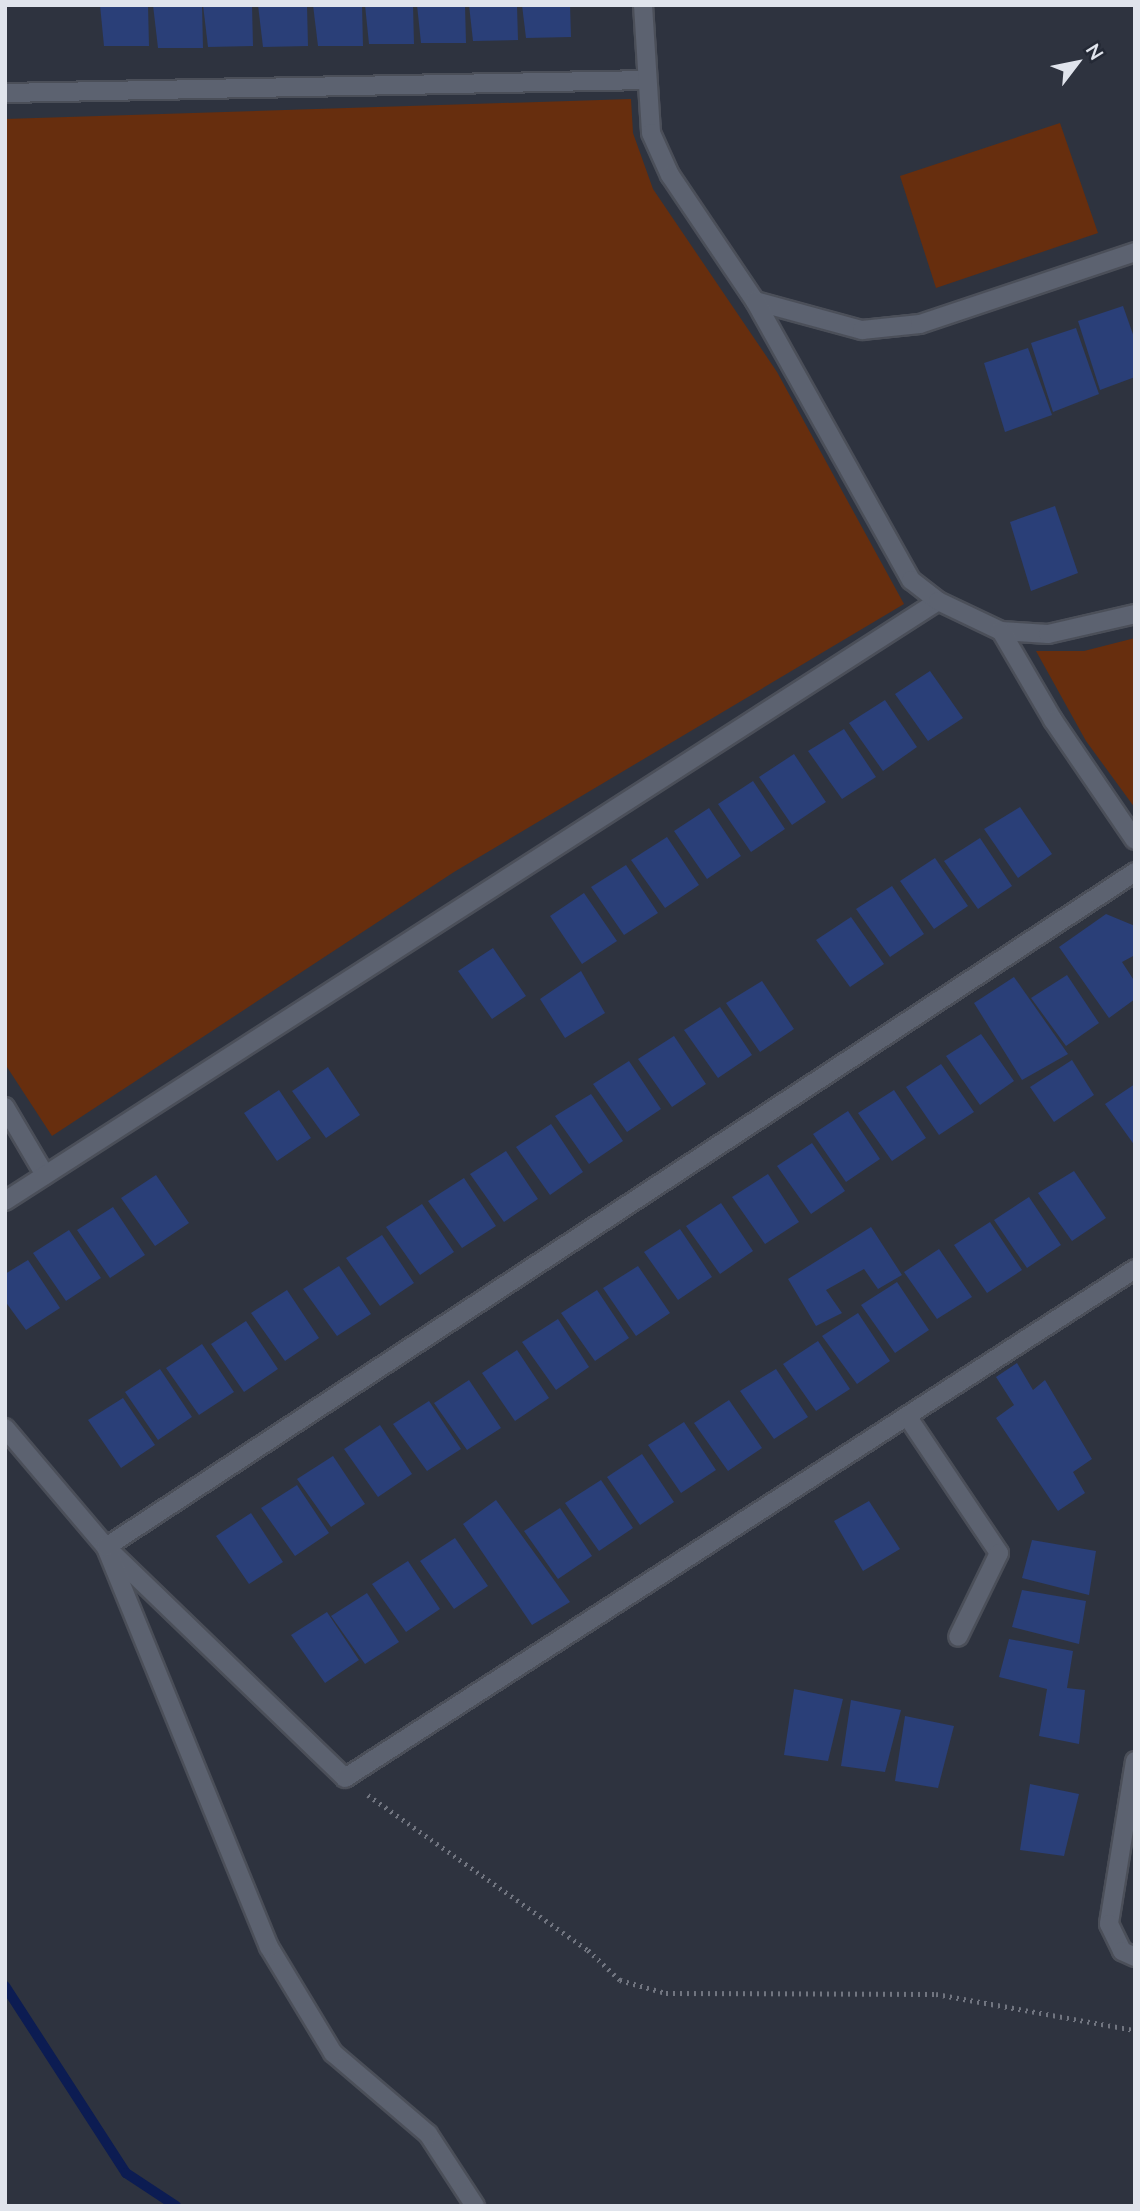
<!DOCTYPE html>
<style>
body{margin:0}
#map{position:relative;width:1140px;height:2211px;overflow:hidden;background:#2e333f;font-family:Lato,sans-serif}
div>[style]{position:absolute}
.green>*{inset:0;background:#672e0e}
.stream>*{height:10px;margin:-5px;padding:0 5px;transform-origin:5px;border-radius:5px;background:#0c1c52}
.building>*{inset:0;background:#2a3f78}
.path>*{height:4.5px;margin-top:-2.25px;transform-origin:0;background:repeating-linear-gradient(90deg,#717580 0 2px,transparent 0 7px)}
.roads{filter:drop-shadow(2px 0 #4b4f59) drop-shadow(-2px 0 #4b4f59) drop-shadow(0 2px #4b4f59) drop-shadow(0 -2px #4b4f59)}
.street>*{height:18px;margin:-9px;padding:0 9px;transform-origin:9px;border-radius:9px;background:#5c6270}
.secondary>*{height:18px;margin:-9px;padding:0 9px;transform-origin:9px;border-radius:9px;background:#5c6270}
span{translate:-50% -50%;white-space:nowrap;text-align:center;line-height:1.15;-webkit-text-stroke:5px #242935;paint-order:stroke}
.frame{position:absolute;inset:0;border:7px solid #e0e4ec;pointer-events:none}
.north{position:absolute;left:1042px;top:28px;width:70px;height:70px;-webkit-text-stroke:5px #242935;paint-order:stroke;rotate:58deg;font-size:19px;font-weight:700;line-height:28px;text-align:center;color:#e0e4ec}
.north::after{content:'';display:block;margin:auto;width:24px;height:32px;background:#e0e4ec;clip-path:polygon(50% 0,100% 100%,50% 72%,0 100%)}
</style>
<div id="map">
<div class="green">
<i style="clip-path:polygon(631px 99px,633px 133px,653px 189px,777px 372px,904px 604px,454px 872px,52px 1136px,5px 1064px,5px 119px)"></i>
<i style="clip-path:polygon(1060px 123px,1098px 233px,936px 288px,900px 176px)"></i>
<i style="clip-path:polygon(1135px 638px,1135px 808px,1086px 741px,1036px 651px,1084px 651px)"></i>
</div>
<div class="stream">
<i style="left:5px;top:1986px;width:223px;rotate:57.1deg"></i>
<i style="left:126px;top:2173px;width:60px;rotate:33.4deg"></i>
</div>
<div class="building">
<i style="clip-path:polygon(100px 5px,148px 5px,149px 46px,104px 46px)"></i>
<i style="clip-path:polygon(153px 5px,202px 5px,203px 48px,158px 48px)"></i>
<i style="clip-path:polygon(203px 5px,252px 5px,253px 46px,208px 47px)"></i>
<i style="clip-path:polygon(258px 5px,307px 5px,308px 46px,263px 47px)"></i>
<i style="clip-path:polygon(313px 5px,362px 5px,363px 46px,318px 46px)"></i>
<i style="clip-path:polygon(365px 5px,413px 5px,414px 44px,369px 44px)"></i>
<i style="clip-path:polygon(417px 5px,465px 5px,466px 43px,421px 43px)"></i>
<i style="clip-path:polygon(469px 5px,517px 5px,518px 40px,473px 41px)"></i>
<i style="clip-path:polygon(522px 5px,570px 5px,571px 37px,526px 38px)"></i>
<i style="clip-path:polygon(1123px 306px,1135px 340px,1135px 377px,1100px 390px,1078px 321px)"></i>
<i style="clip-path:polygon(1076px 328px,1099px 394px,1053px 412px,1031px 343px)"></i>
<i style="clip-path:polygon(1028px 348px,1052px 415px,1005px 432px,984px 363px)"></i>
<i style="clip-path:polygon(1055px 506px,1078px 573px,1031px 591px,1010px 522px)"></i>
<i style="clip-path:polygon(930px 671px,963px 718px,928px 741px,895px 694px)"></i>
<i style="clip-path:polygon(885px 700px,917px 747px,883px 771px,849px 723px)"></i>
<i style="clip-path:polygon(844px 729px,876px 777px,842px 799px,808px 751px)"></i>
<i style="clip-path:polygon(794px 754px,826px 802px,792px 825px,759px 777px)"></i>
<i style="clip-path:polygon(753px 781px,785px 829px,751px 852px,718px 804px)"></i>
<i style="clip-path:polygon(1020px 807px,1052px 854px,1018px 878px,984px 829px)"></i>
<i style="clip-path:polygon(709px 808px,741px 856px,707px 879px,674px 831px)"></i>
<i style="clip-path:polygon(667px 837px,699px 885px,665px 908px,631px 860px)"></i>
<i style="clip-path:polygon(980px 838px,1012px 886px,978px 909px,944px 861px)"></i>
<i style="clip-path:polygon(935px 858px,968px 906px,934px 929px,900px 881px)"></i>
<i style="clip-path:polygon(626px 865px,658px 913px,624px 935px,591px 887px)"></i>
<i style="clip-path:polygon(892px 886px,924px 934px,890px 957px,856px 909px)"></i>
<i style="clip-path:polygon(584px 893px,617px 941px,582px 964px,550px 916px)"></i>
<i style="clip-path:polygon(1106px 914px,1135px 926px,1135px 955px,1122px 962px,1135px 982px,1135px 999px,1109px 1018px,1059px 947px)"></i>
<i style="clip-path:polygon(851px 917px,884px 964px,850px 987px,816px 940px)"></i>
<i style="clip-path:polygon(493px 948px,526px 996px,492px 1019px,458px 971px)"></i>
<i style="clip-path:polygon(581px 971px,605px 1013px,565px 1038px,540px 999px)"></i>
<i style="clip-path:polygon(1067px 975px,1099px 1023px,1066px 1046px,1031px 998px)"></i>
<i style="clip-path:polygon(1014px 977px,1068px 1054px,1022px 1080px,974px 1003px)"></i>
<i style="clip-path:polygon(762px 981px,794px 1029px,760px 1052px,726px 1003px)"></i>
<i style="clip-path:polygon(720px 1007px,752px 1055px,718px 1078px,684px 1030px)"></i>
<i style="clip-path:polygon(981px 1034px,1014px 1081px,980px 1105px,946px 1056px)"></i>
<i style="clip-path:polygon(674px 1036px,706px 1084px,672px 1107px,638px 1059px)"></i>
<i style="clip-path:polygon(1072px 1060px,1094px 1095px,1054px 1122px,1030px 1087px)"></i>
<i style="clip-path:polygon(629px 1061px,661px 1109px,627px 1132px,593px 1084px)"></i>
<i style="clip-path:polygon(941px 1064px,974px 1112px,939px 1135px,906px 1087px)"></i>
<i style="clip-path:polygon(328px 1067px,360px 1115px,326px 1138px,292px 1091px)"></i>
<i style="clip-path:polygon(1135px 1084px,1135px 1146px,1105px 1104px)"></i>
<i style="clip-path:polygon(279px 1090px,311px 1138px,277px 1161px,244px 1113px)"></i>
<i style="clip-path:polygon(894px 1090px,926px 1138px,892px 1161px,858px 1113px)"></i>
<i style="clip-path:polygon(591px 1094px,623px 1141px,589px 1164px,555px 1116px)"></i>
<i style="clip-path:polygon(848px 1111px,880px 1159px,846px 1182px,813px 1134px)"></i>
<i style="clip-path:polygon(551px 1124px,583px 1172px,550px 1195px,516px 1147px)"></i>
<i style="clip-path:polygon(812px 1143px,845px 1191px,811px 1214px,777px 1166px)"></i>
<i style="clip-path:polygon(506px 1151px,538px 1199px,504px 1222px,470px 1174px)"></i>
<i style="clip-path:polygon(1074px 1171px,1106px 1218px,1072px 1241px,1038px 1193px)"></i>
<i style="clip-path:polygon(768px 1174px,799px 1222px,765px 1244px,732px 1197px)"></i>
<i style="clip-path:polygon(156px 1175px,189px 1223px,155px 1246px,121px 1198px)"></i>
<i style="clip-path:polygon(464px 1178px,496px 1226px,462px 1248px,428px 1201px)"></i>
<i style="clip-path:polygon(1029px 1197px,1061px 1245px,1027px 1268px,994px 1220px)"></i>
<i style="clip-path:polygon(721px 1203px,753px 1251px,720px 1274px,686px 1226px)"></i>
<i style="clip-path:polygon(422px 1204px,454px 1252px,420px 1275px,386px 1227px)"></i>
<i style="clip-path:polygon(113px 1207px,145px 1255px,110px 1278px,77px 1230px)"></i>
<i style="clip-path:polygon(990px 1222px,1022px 1270px,987px 1293px,954px 1245px)"></i>
<i style="clip-path:polygon(871px 1227px,902px 1275px,878px 1289px,864px 1269px,826px 1290px,842px 1313px,816px 1326px,788px 1279px)"></i>
<i style="clip-path:polygon(680px 1229px,712px 1277px,678px 1300px,644px 1252px)"></i>
<i style="clip-path:polygon(69px 1230px,101px 1278px,66px 1301px,33px 1253px)"></i>
<i style="clip-path:polygon(382px 1235px,414px 1283px,380px 1306px,346px 1258px)"></i>
<i style="clip-path:polygon(939px 1249px,972px 1297px,937px 1319px,904px 1272px)"></i>
<i style="clip-path:polygon(28px 1260px,60px 1308px,26px 1330px,5px 1301px,5px 1274px)"></i>
<i style="clip-path:polygon(339px 1266px,371px 1314px,337px 1336px,303px 1289px)"></i>
<i style="clip-path:polygon(638px 1266px,670px 1313px,636px 1336px,603px 1288px)"></i>
<i style="clip-path:polygon(897px 1282px,929px 1330px,895px 1353px,861px 1305px)"></i>
<i style="clip-path:polygon(287px 1290px,319px 1338px,285px 1361px,251px 1313px)"></i>
<i style="clip-path:polygon(597px 1290px,629px 1338px,595px 1361px,561px 1313px)"></i>
<i style="clip-path:polygon(858px 1313px,890px 1361px,857px 1384px,822px 1336px)"></i>
<i style="clip-path:polygon(558px 1319px,589px 1367px,556px 1390px,522px 1342px)"></i>
<i style="clip-path:polygon(246px 1321px,278px 1369px,244px 1392px,211px 1344px)"></i>
<i style="clip-path:polygon(818px 1341px,850px 1389px,816px 1411px,783px 1364px)"></i>
<i style="clip-path:polygon(202px 1344px,234px 1392px,199px 1415px,166px 1368px)"></i>
<i style="clip-path:polygon(517px 1350px,549px 1398px,515px 1421px,482px 1373px)"></i>
<i style="clip-path:polygon(1017px 1363px,1033px 1390px,1045px 1380px,1092px 1459px,1073px 1472px,1085px 1493px,1058px 1511px,996px 1418px,1014px 1405px,996px 1377px)"></i>
<i style="clip-path:polygon(160px 1369px,192px 1417px,158px 1440px,125px 1392px)"></i>
<i style="clip-path:polygon(776px 1369px,808px 1417px,774px 1439px,740px 1391px)"></i>
<i style="clip-path:polygon(469px 1380px,501px 1428px,467px 1450px,434px 1403px)"></i>
<i style="clip-path:polygon(123px 1398px,155px 1445px,121px 1468px,88px 1420px)"></i>
<i style="clip-path:polygon(729px 1400px,762px 1448px,728px 1471px,694px 1423px)"></i>
<i style="clip-path:polygon(429px 1401px,461px 1449px,427px 1471px,393px 1424px)"></i>
<i style="clip-path:polygon(684px 1422px,716px 1470px,681px 1493px,648px 1445px)"></i>
<i style="clip-path:polygon(380px 1425px,412px 1474px,378px 1497px,344px 1449px)"></i>
<i style="clip-path:polygon(642px 1454px,674px 1502px,640px 1525px,607px 1477px)"></i>
<i style="clip-path:polygon(333px 1456px,365px 1504px,331px 1527px,297px 1479px)"></i>
<i style="clip-path:polygon(601px 1480px,633px 1528px,599px 1551px,565px 1503px)"></i>
<i style="clip-path:polygon(297px 1485px,329px 1533px,295px 1556px,261px 1508px)"></i>
<i style="clip-path:polygon(496px 1500px,570px 1602px,532px 1625px,463px 1524px)"></i>
<i style="clip-path:polygon(869px 1501px,900px 1549px,863px 1571px,834px 1521px)"></i>
<i style="clip-path:polygon(560px 1508px,592px 1556px,558px 1579px,524px 1531px)"></i>
<i style="clip-path:polygon(251px 1513px,283px 1562px,249px 1584px,216px 1536px)"></i>
<i style="clip-path:polygon(455px 1538px,488px 1586px,454px 1609px,420px 1561px)"></i>
<i style="clip-path:polygon(1032px 1540px,1096px 1551px,1089px 1595px,1022px 1578px)"></i>
<i style="clip-path:polygon(408px 1561px,440px 1609px,406px 1632px,372px 1584px)"></i>
<i style="clip-path:polygon(1022px 1590px,1086px 1601px,1079px 1644px,1012px 1627px)"></i>
<i style="clip-path:polygon(367px 1593px,399px 1642px,365px 1664px,331px 1616px)"></i>
<i style="clip-path:polygon(327px 1612px,359px 1660px,325px 1683px,291px 1635px)"></i>
<i style="clip-path:polygon(1009px 1639px,1073px 1651px,1067px 1688px,1085px 1690px,1079px 1744px,1039px 1736px,1047px 1689px,999px 1677px)"></i>
<i style="clip-path:polygon(794px 1689px,843px 1699px,828px 1761px,784px 1755px)"></i>
<i style="clip-path:polygon(851px 1700px,901px 1710px,885px 1772px,841px 1766px)"></i>
<i style="clip-path:polygon(905px 1716px,954px 1726px,938px 1788px,895px 1781px)"></i>
<i style="clip-path:polygon(1030px 1784px,1079px 1794px,1064px 1856px,1020px 1850px)"></i>
</div>
<div class="path">
<i style="left:368px;top:1795px;width:269px;rotate:35.2deg"></i>
<i style="left:588px;top:1950px;width:44px;rotate:43.2deg"></i>
<i style="left:620px;top:1980px;width:48px;rotate:15.8deg"></i>
<i style="left:666px;top:1993px;width:270px;rotate:0.2deg"></i>
<i style="left:936px;top:1994px;width:202px;rotate:10.3deg"></i>
</div>
<div class="roads">
<div class="street">
<i style="left:5px;top:93px;width:640px;rotate:-1.16deg"></i>
<i style="left:755px;top:301px;width:111px;rotate:15.2deg"></i>
<i style="left:862px;top:330px;width:58px;rotate:-5.9deg"></i>
<i style="left:920px;top:324px;width:227px;rotate:-18.5deg"></i>
<i style="left:1001px;top:631px;width:47px;rotate:3.7deg"></i>
<i style="left:1048px;top:634px;width:89px;rotate:-12.9deg"></i>
<i style="left:5px;top:1107px;width:79px;rotate:59.5deg"></i>
<i style="left:5px;top:1201px;width:1109px;rotate:-32.74deg"></i>
<i style="left:907px;top:1416px;width:165px;rotate:56.1deg"></i>
<i style="left:999px;top:1553px;width:93px;rotate:116deg"></i>
<i style="left:5px;top:1428px;width:156px;rotate:49.7deg"></i>
<i style="left:106px;top:1547px;width:332px;rotate:44deg"></i>
<i style="left:345px;top:1778px;width:940px;rotate:-32.79deg"></i>
<i style="left:1135px;top:1761px;width:165px;rotate:99.1deg"></i>
<i style="left:1109px;top:1924px;width:30px;rotate:64deg"></i>
<i style="left:1122px;top:1951px;width:14px;rotate:25deg"></i>
<i style="left:475px;top:2206px;width:86px;rotate:-123.1deg"></i>
<i style="left:428px;top:2134px;width:125px;rotate:-139.5deg"></i>
<i style="left:333px;top:2053px;width:124px;rotate:-121.1deg"></i>
<i style="left:269px;top:1947px;width:432px;rotate:-112.2deg"></i>
<i style="left:106px;top:1547px;width:1231px;rotate:-33.26deg"></i>
</div>
<div class="secondary">
<i style="left:643px;top:5px;width:128px;rotate:86.4deg"></i>
<i style="left:651px;top:133px;width:46px;rotate:65.7deg"></i>
<i style="left:670px;top:175px;width:152px;rotate:56deg"></i>
<i style="left:755px;top:301px;width:320px;rotate:60.8deg"></i>
<i style="left:911px;top:580px;width:34px;rotate:38deg"></i>
<i style="left:938px;top:601px;width:70px;rotate:25.5deg"></i>
<i style="left:1001px;top:631px;width:103px;rotate:59.7deg"></i>
<i style="left:1053px;top:720px;width:145px;rotate:55.7deg"></i>
</div>
</div>
<div class="frame"></div>
<div class="north">N</div>
</div>
